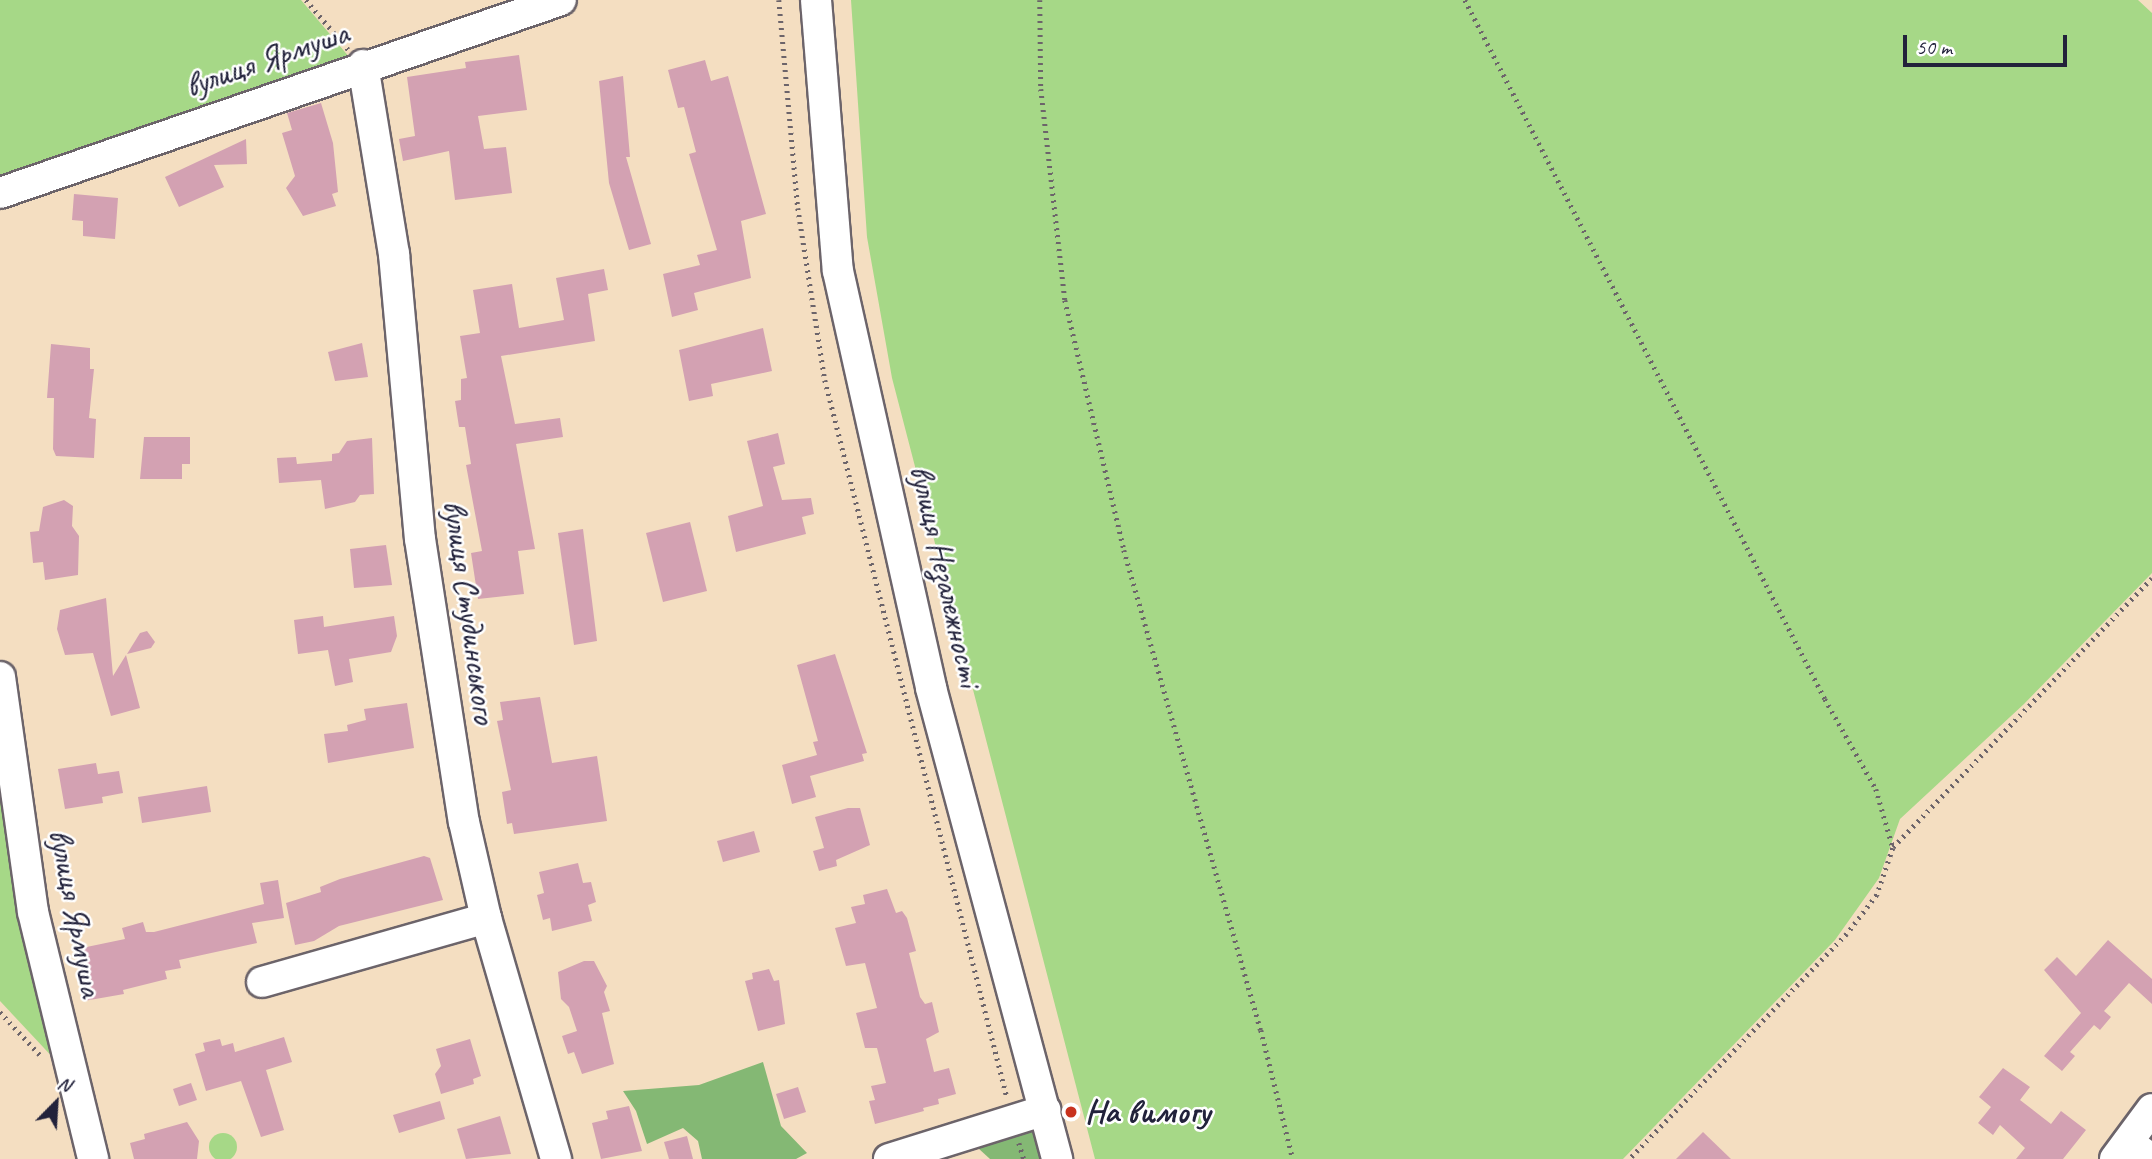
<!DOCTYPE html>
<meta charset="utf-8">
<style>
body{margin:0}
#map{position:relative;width:2152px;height:1159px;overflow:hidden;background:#f4dec1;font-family:Caveat,sans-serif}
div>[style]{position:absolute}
.green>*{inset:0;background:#a6d887}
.round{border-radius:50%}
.forest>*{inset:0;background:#84b874}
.building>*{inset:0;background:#d3a1b2}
.path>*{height:4.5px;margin-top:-2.25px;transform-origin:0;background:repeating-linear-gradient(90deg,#6c646a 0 2px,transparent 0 7px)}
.roads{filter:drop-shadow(2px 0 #6c646a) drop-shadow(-2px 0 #6c646a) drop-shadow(0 2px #6c646a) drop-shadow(0 -2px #6c646a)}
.minor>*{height:30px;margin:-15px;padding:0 15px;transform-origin:15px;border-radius:15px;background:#fff}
.dots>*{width:19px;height:19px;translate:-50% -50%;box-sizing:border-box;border:4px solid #fff;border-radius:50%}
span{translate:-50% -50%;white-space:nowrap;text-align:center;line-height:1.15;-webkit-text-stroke:5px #fff;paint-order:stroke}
.street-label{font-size:33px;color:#22223b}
.poi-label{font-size:33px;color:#22223b;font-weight:700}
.left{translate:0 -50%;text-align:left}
.north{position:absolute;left:21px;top:1068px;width:70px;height:70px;-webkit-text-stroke:5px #fff;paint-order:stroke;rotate:24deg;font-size:19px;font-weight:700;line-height:28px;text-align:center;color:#22223b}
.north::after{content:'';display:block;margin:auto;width:24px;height:32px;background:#22223b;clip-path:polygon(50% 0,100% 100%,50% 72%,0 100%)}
.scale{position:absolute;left:1903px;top:35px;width:164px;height:32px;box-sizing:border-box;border:4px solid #22223b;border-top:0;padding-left:9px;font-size:21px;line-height:24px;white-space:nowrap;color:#22223b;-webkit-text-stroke:5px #fff;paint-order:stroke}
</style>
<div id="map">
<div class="green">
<i style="clip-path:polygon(0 0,301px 0,350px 58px,0 185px)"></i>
<i style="clip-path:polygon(851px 0,2138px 0,2152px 13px,2152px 573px,2024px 704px,1900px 819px,1879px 878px,1835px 940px,1623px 1159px,1095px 1159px,892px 378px,867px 237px)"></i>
<i style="clip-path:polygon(0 750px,58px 1063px,0 1001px)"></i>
<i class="round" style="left:209px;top:1133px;width:28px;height:28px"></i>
</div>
<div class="forest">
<i style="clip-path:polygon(763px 1062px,781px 1126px,807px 1153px,796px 1159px,702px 1159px,698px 1141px,683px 1128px,647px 1144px,636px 1111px,623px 1091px,699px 1085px)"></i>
<i style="clip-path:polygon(1027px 1124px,1037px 1136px,1041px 1159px,990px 1159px,978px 1148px)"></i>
</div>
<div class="building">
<i style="clip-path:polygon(519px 55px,527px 110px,478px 116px,484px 149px,506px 147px,512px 193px,455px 200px,449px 151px,403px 161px,399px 139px,415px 136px,407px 77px,466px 68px,465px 62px)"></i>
<i style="clip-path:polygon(705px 60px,711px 81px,728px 76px,766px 214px,741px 221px,751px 278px,694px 293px,698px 310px,672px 317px,663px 274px,700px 265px,697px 255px,717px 250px,689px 154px,696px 152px,684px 107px,678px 108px,668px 70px)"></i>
<i style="clip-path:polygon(623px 76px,630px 157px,626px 157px,651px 244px,629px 250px,609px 183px,599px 81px)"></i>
<i style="clip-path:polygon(321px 103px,333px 143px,338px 192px,332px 194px,336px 206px,303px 216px,286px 188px,295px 176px,282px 133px,292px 130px,287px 113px)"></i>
<i style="clip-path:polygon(246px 139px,247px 164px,214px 165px,224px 187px,179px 207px,165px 177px)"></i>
<i style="clip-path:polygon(74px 194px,118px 198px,115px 239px,83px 236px,83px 221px,72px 220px)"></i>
<i style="clip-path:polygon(604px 269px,608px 290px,588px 294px,595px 341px,501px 356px,515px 424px,560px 418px,563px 437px,516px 444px,535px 549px,518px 551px,524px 594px,478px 599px,471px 553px,482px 551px,466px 465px,471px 464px,465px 427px,459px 427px,455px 401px,461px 400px,461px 379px,467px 378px,460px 336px,480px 333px,473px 290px,512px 284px,519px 328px,564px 320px,556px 278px)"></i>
<i style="clip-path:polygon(763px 328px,772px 371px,711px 384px,713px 396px,689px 401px,679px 350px)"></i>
<i style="clip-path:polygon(362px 343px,368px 377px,335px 381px,328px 352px)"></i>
<i style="clip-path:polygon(51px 344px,90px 348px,90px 369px,94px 369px,89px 418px,96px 419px,94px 458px,56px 456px,53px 449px,54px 398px,47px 398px)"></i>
<i style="clip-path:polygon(778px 433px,785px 464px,773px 467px,782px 500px,811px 498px,814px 514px,802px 517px,806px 534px,736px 552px,728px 516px,763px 506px,747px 441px)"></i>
<i style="clip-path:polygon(144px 437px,190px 437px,190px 464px,182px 464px,182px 479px,140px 479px)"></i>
<i style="clip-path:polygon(372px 438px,374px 494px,360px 495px,355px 502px,325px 509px,321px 480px,279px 483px,277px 458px,296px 457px,297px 464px,332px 461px,332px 454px,339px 453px,347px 441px)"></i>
<i style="clip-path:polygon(64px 500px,73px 506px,72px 526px,79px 536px,78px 575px,45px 580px,43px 562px,33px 563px,30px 532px,39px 531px,43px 507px)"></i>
<i style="clip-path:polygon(690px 522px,707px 591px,663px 602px,646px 533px)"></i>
<i style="clip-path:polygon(583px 529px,597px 641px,574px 645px,558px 533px)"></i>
<i style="clip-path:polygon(386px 545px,392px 585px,354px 588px,350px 549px)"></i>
<i style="clip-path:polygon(106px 598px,113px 676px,126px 655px,140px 708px,111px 716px,93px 653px,65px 655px,57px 629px,60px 610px)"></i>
<i style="clip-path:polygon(323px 616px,324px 627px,394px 616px,397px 636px,391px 652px,349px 659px,353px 682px,335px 686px,328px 650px,298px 654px,294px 620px)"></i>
<i style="clip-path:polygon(147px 631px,155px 642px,151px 648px,127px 654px,140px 633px)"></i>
<i style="clip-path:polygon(835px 654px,867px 753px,862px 754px,864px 761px,810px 776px,816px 797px,792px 804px,782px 765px,817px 755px,813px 742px,818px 741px,797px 665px)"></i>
<i style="clip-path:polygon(540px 697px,552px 763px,597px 756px,607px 821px,514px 834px,512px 823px,507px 824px,502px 792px,511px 790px,497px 721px,503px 720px,500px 702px)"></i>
<i style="clip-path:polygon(407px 703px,414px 748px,328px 763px,324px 734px,348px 731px,347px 725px,366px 720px,364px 709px)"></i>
<i style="clip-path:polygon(96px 763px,98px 774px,119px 771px,123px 793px,102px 797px,103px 803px,65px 809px,58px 769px)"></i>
<i style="clip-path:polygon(207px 786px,211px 812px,142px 823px,138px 797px)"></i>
<i style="clip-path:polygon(848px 808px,860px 808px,870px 845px,836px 860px,837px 866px,819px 871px,813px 851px,824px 848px,815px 817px)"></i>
<i style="clip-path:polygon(754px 831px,760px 852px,723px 862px,717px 841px)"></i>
<i style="clip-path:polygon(424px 856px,430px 858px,443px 900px,339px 926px,314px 941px,295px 945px,286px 903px,321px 892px,320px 887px,340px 879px)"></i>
<i style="clip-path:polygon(578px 863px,583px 883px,591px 882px,596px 902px,588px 905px,592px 921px,552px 931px,550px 918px,543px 920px,537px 895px,544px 893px,539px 872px)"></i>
<i style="clip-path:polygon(278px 880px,284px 918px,252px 923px,257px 943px,179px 960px,181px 968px,165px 971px,167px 979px,123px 990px,124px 994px,84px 1001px,77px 949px,125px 939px,122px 928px,143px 922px,146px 932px,154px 932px,264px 904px,260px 883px)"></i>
<i style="clip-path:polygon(887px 889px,896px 913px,902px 911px,907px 918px,916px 951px,909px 953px,920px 997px,925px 1004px,932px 1002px,939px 1032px,926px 1039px,934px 1072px,949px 1068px,956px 1094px,938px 1099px,939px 1104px,923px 1108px,924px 1111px,875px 1124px,869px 1101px,875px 1100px,871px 1086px,886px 1083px,877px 1048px,865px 1048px,856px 1013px,877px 1008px,865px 963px,846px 966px,835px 928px,856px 923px,851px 907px,865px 904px,863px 895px)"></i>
<i style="clip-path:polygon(2108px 940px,2152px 979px,2152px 1004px,2129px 983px,2104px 1011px,2111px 1017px,2100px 1030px,2094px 1025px,2070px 1052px,2075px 1056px,2062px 1071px,2044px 1056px,2081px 1013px,2044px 970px,2057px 957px,2076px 976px)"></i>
<i style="clip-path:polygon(584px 961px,594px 961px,607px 986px,604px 992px,610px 1011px,602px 1013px,614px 1064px,582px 1074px,574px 1052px,568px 1054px,562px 1036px,577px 1031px,569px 1007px,561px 999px,558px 972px)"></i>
<i style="clip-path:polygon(769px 969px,774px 981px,779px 980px,785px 1024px,758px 1031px,745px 981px,753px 979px,752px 973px)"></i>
<i style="clip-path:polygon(284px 1037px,292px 1062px,266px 1070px,284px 1130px,261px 1137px,241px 1081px,206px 1091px,195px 1054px,205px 1051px,203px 1043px,220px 1039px,222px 1046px,233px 1043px,235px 1052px)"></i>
<i style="clip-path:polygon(470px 1039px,481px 1076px,473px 1079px,474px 1084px,441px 1094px,435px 1074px,441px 1066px,436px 1049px)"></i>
<i style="clip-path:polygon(2003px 1068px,2030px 1087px,2020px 1100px,2051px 1124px,2061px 1111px,2086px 1130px,2063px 1159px,2016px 1159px,2025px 1148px,2000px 1125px,1993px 1135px,1978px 1123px,1991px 1107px,1979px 1097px)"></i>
<i style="clip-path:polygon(191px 1083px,197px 1100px,179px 1106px,173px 1089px)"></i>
<i style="clip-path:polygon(798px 1087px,806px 1112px,784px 1119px,776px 1094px)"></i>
<i style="clip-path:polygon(440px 1101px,445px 1119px,399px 1133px,393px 1115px)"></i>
<i style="clip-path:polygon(629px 1106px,642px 1151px,601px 1159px,592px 1123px,608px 1119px,606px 1111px)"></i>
<i style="clip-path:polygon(500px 1116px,511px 1154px,466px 1159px,457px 1129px)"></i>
<i style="clip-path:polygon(187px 1122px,199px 1141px,197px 1159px,134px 1159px,130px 1143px,145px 1139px,144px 1134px)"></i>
<i style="clip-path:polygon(1703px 1132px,1731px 1159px,1676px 1159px)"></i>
<i style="clip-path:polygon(687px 1136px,693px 1159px,669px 1159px,664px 1142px)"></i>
</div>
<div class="path">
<i style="left:306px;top:0;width:65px;rotate:49.4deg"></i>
<i style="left:779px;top:0;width:209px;rotate:84.8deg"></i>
<i style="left:798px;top:208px;width:174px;rotate:81.1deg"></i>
<i style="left:825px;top:380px;width:740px;rotate:75.76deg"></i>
<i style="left:1040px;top:0;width:89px;rotate:89.4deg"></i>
<i style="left:1041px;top:89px;width:212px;rotate:83.5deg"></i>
<i style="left:1065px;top:300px;width:257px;rotate:76.7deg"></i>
<i style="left:1124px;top:550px;width:499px;rotate:74.1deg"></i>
<i style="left:1261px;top:1030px;width:133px;rotate:76.1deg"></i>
<i style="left:1465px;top:0;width:786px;rotate:62.75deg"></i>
<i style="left:1825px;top:699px;width:103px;rotate:60.5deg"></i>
<i style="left:1876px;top:789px;width:61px;rotate:73.9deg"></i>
<i style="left:1893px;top:848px;width:50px;rotate:108.8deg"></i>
<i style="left:1877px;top:895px;width:49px;rotate:127.6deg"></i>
<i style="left:1847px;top:934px;width:313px;rotate:134deg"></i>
<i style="left:1893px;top:847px;width:373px;rotate:-46.1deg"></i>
<i style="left:0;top:1012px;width:60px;rotate:47deg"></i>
<i style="left:1019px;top:1143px;width:17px;rotate:73deg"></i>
</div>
<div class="roads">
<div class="minor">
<i style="left:816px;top:0;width:272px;rotate:85.4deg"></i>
<i style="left:838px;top:271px;width:427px;rotate:77.4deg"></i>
<i style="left:931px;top:688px;width:488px;rotate:75deg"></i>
<i style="left:363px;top:65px;width:192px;rotate:80.7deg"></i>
<i style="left:394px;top:254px;width:286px;rotate:84.8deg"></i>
<i style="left:420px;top:539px;width:286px;rotate:81.2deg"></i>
<i style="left:464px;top:822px;width:98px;rotate:77.1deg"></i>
<i style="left:486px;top:918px;width:251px;rotate:73.8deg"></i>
<i style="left:0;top:193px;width:593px;rotate:-18.98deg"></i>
<i style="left:0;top:677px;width:237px;rotate:82deg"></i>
<i style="left:33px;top:912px;width:254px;rotate:76.3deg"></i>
<i style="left:262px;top:982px;width:233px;rotate:-15.9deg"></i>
<i style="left:2128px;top:1142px;width:29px;rotate:36deg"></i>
<i style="left:889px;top:1159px;width:164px;rotate:-17.4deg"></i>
<i style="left:2115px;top:1159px;width:62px;rotate:-53.5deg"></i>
</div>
</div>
<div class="dots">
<i style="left:1071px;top:1112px;background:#c8321e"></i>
</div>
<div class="street-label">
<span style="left:267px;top:60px;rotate:-19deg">вулиця Ярмуша</span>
<span style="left:945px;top:576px;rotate:77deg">вулиця Незалежності</span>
<span style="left:469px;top:612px;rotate:82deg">вулиця Студинського</span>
<span style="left:75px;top:913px;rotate:79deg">вулиця Ярмуша</span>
</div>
<div class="poi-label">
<span class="left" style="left:1085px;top:1112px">На вимогу</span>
</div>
<div class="north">N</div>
<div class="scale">50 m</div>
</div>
